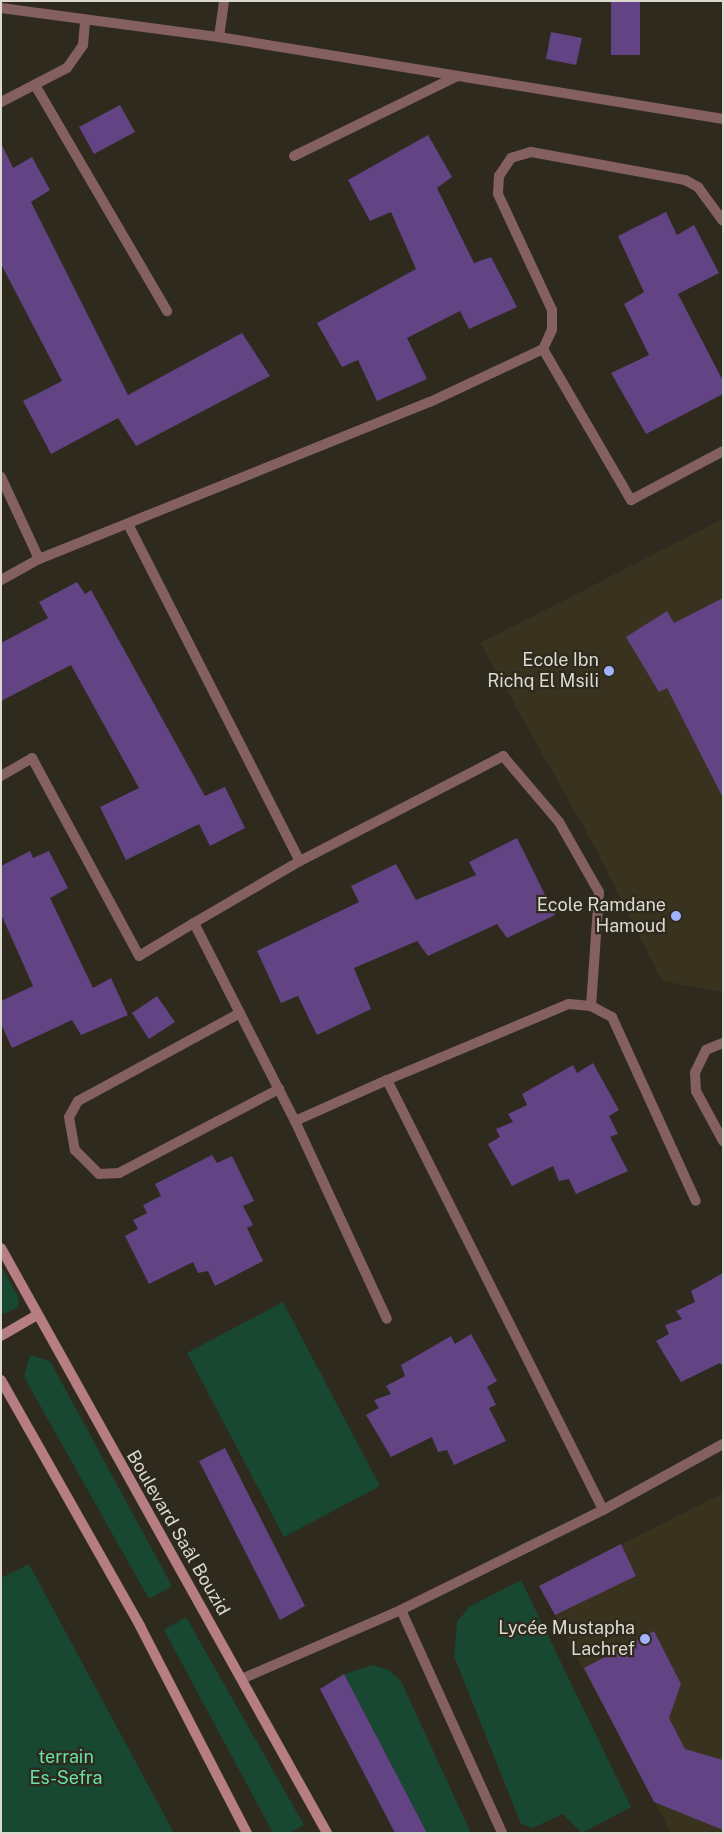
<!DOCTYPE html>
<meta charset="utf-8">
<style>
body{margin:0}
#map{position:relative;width:724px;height:1834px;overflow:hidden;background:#2e2a1d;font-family:"Public Sans",sans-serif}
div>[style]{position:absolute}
.built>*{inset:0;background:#38321f}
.green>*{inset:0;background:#184732}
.building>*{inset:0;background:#624383}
.service>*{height:10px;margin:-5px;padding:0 5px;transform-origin:5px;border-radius:5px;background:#846062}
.minor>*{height:10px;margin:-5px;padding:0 5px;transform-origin:5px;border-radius:5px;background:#846062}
.tertiary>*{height:10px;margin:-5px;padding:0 5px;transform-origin:5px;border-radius:5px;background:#846062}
.secondary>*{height:10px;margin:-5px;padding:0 5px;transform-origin:5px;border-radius:5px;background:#b67d82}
.dots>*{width:14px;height:14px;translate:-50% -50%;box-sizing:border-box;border:2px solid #2e2a1d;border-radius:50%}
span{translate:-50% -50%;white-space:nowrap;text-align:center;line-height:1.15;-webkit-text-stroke:4.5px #2e2a1d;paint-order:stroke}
.poi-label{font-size:18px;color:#dcd9d1}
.right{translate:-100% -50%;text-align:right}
.street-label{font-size:18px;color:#dcd9d1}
.park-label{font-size:18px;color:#69e1a9}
.frame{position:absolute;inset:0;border:2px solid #dcd9d1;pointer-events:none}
</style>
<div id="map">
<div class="built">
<i style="clip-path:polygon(723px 519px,723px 992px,662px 981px,597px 851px,480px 643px)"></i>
<i style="clip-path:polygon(723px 1493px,723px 1833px,671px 1833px,539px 1586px)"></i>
</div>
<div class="green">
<i style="clip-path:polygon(1px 1266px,19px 1298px,18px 1307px,5px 1314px,1px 1313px)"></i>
<i style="clip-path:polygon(283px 1302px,380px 1486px,284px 1537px,187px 1353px)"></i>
<i style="clip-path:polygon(30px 1355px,50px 1361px,172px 1586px,149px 1599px,24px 1377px)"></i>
<i style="clip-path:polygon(29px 1564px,174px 1833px,1px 1833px,1px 1578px)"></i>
<i style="clip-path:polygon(521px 1580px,631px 1807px,582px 1833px,563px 1814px,532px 1828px,521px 1824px,454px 1656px,457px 1622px,469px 1607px)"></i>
<i style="clip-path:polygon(186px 1617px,304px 1825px,290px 1833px,273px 1833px,164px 1630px)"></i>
<i style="clip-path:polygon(373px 1665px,389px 1670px,401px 1681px,471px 1833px,427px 1833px,344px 1674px)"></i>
</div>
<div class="building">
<i style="clip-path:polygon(611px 1px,640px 1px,640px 55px,611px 55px)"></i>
<i style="clip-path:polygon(551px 32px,582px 38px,576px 65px,546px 59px)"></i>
<i style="clip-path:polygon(120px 105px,135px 132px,94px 154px,79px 127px)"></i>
<i style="clip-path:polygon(428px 135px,452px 177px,437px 188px,474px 263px,491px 257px,517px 307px,469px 329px,460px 311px,407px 338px,427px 379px,377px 401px,358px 360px,342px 367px,317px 323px,416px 269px,391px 212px,370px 221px,348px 180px)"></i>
<i style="clip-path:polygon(1px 143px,13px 168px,32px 157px,50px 190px,31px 202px,128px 395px,242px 333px,270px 376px,136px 446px,118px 418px,51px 454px,23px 401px,62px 381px,1px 264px)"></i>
<i style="clip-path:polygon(666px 212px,677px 235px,694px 225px,719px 273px,678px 294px,723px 381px,723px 394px,646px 434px,611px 373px,649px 355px,624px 304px,644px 292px,618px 236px)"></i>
<i style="clip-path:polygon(77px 582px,85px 594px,91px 590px,205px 796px,225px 787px,245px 828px,210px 846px,199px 824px,126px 860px,100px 807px,139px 788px,71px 665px,1px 701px,1px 643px,48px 618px,39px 602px)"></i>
<i style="clip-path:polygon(723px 598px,723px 798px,667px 688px,659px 692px,626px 637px,667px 611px,674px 623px)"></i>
<i style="clip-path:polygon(517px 838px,555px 915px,507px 938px,497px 924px,428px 956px,417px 941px,354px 968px,371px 1009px,317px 1035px,298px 996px,281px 1003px,257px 951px,359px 902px,351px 886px,396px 864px,416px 900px,476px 875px,469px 862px)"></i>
<i style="clip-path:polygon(30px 851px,33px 858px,49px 851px,68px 888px,50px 898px,93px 988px,111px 978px,128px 1015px,81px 1035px,72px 1020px,12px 1048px,1px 1024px,1px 1001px,33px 986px,1px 914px,1px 866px)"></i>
<i style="clip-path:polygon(157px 996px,175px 1022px,149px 1039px,132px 1013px)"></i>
<i style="clip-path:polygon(593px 1063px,619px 1110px,609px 1116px,618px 1134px,610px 1137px,628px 1171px,576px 1194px,569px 1179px,559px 1181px,553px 1166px,512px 1186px,488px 1144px,500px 1137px,496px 1129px,513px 1122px,508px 1114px,527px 1105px,522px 1094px,573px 1065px,577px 1073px)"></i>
<i style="clip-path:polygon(212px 1155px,217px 1163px,232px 1156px,254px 1201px,243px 1206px,253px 1225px,247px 1228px,263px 1261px,215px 1286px,208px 1271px,198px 1273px,193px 1262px,149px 1284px,125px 1236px,138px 1229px,133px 1220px,147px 1213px,143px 1205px,161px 1196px,155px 1184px)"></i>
<i style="clip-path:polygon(723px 1273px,723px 1367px,720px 1363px,681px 1382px,656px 1341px,669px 1334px,665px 1325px,682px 1319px,676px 1311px,695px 1302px,691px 1291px)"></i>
<i style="clip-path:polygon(471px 1334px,497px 1381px,487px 1387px,496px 1405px,489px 1408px,506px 1441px,454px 1465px,447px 1450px,438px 1452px,432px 1437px,391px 1457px,366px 1415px,379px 1408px,374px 1400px,391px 1394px,386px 1386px,405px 1376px,401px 1365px,451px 1336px,455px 1344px)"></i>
<i style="clip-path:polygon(225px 1448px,305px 1606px,280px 1620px,199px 1461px)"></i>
<i style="clip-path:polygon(621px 1544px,636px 1576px,555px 1615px,539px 1586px)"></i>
<i style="clip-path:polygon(654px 1631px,681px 1684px,669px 1718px,685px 1749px,723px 1760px,723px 1830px,654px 1802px,584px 1668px)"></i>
<i style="clip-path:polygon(344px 1674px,427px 1833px,395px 1833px,320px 1689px)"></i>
</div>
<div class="service">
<i style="left:35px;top:85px;width:262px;rotate:59.7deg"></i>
<i style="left:1px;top:102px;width:74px;rotate:-27.3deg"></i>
<i style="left:67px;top:68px;width:28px;rotate:-55deg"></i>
<i style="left:83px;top:45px;width:23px;rotate:-85deg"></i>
<i style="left:294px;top:156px;width:182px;rotate:-26.1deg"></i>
<i style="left:543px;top:349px;width:21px;rotate:-65deg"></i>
<i style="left:552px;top:330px;width:20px;rotate:-90deg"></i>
<i style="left:552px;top:310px;width:128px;rotate:-115deg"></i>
<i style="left:498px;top:194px;width:18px;rotate:-87deg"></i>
<i style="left:499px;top:176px;width:22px;rotate:-56deg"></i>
<i style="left:511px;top:158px;width:21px;rotate:-17deg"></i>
<i style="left:531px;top:152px;width:157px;rotate:10.3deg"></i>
<i style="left:685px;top:180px;width:15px;rotate:28deg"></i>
<i style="left:698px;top:187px;width:42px;rotate:53.7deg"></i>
<i style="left:1px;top:477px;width:90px;rotate:65.1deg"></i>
<i style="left:1px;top:776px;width:36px;rotate:-30deg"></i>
<i style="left:32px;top:758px;width:225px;rotate:61.6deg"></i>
<i style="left:139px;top:956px;width:64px;rotate:-31deg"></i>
<i style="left:300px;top:861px;width:229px;rotate:-27.3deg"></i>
<i style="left:503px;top:756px;width:87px;rotate:49.7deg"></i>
<i style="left:559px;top:822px;width:81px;rotate:60.3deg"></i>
<i style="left:599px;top:892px;width:114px;rotate:94deg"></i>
<i style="left:240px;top:1013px;width:184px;rotate:151.5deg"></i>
<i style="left:78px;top:1101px;width:18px;rotate:119deg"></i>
<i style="left:69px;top:1117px;width:34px;rotate:80deg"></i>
<i style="left:75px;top:1150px;width:34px;rotate:45deg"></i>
<i style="left:99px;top:1174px;width:20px;rotate:-3deg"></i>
<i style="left:119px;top:1173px;width:181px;rotate:-27.7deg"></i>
<i style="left:723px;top:1043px;width:18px;rotate:158deg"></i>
<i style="left:706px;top:1050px;width:25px;rotate:116deg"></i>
<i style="left:695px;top:1073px;width:18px;rotate:87deg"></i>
<i style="left:696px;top:1091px;width:57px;rotate:61.6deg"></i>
<i style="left:387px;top:1080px;width:197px;rotate:-22.7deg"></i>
<i style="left:569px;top:1004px;width:22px;rotate:5deg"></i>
<i style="left:591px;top:1006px;width:24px;rotate:28deg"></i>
<i style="left:612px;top:1017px;width:202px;rotate:65.5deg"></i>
<i style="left:295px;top:1121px;width:218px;rotate:65.1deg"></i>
<i style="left:603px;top:1510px;width:137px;rotate:-28.8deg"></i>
</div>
<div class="minor">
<i style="left:219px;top:37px;width:36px;rotate:-82deg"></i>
<i style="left:129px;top:526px;width:376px;rotate:63deg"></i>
<i style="left:300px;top:861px;width:123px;rotate:149.7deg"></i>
<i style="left:194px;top:923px;width:222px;rotate:63deg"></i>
<i style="left:295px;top:1121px;width:101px;rotate:-24deg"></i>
<i style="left:387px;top:1080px;width:481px;rotate:63.3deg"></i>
<i style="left:603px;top:1510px;width:225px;rotate:153.7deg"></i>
<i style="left:401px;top:1610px;width:171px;rotate:156.6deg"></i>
<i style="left:1px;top:580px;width:43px;rotate:-28.9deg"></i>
<i style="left:39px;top:559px;width:421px;rotate:-21.9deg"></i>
<i style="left:430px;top:402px;width:125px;rotate:-25.1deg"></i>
<i style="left:543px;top:349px;width:175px;rotate:59.8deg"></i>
<i style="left:631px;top:500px;width:104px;rotate:-28deg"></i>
<i style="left:401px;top:1610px;width:245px;rotate:65.6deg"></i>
</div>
<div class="tertiary">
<i style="left:1px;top:8px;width:220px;rotate:7.6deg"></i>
<i style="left:219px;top:37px;width:511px;rotate:9.24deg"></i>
</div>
<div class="secondary">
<i style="left:1px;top:1248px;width:670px;rotate:60.87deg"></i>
<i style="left:1px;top:1336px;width:42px;rotate:-30.3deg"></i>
<i style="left:1px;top:1380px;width:283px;rotate:60.5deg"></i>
<i style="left:140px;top:1626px;width:233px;rotate:62.7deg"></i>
</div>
<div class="dots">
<i style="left:609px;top:671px;background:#a3b2fd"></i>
<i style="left:676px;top:916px;background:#a3b2fd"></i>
<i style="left:645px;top:1639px;background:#a3b2fd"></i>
</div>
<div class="poi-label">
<span class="right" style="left:599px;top:671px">Ecole Ibn<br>Richq El Msili</span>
<span class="right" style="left:666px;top:916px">Ecole Ramdane<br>Hamoud</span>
<span class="right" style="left:635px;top:1639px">Lycée Mustapha<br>Lachref</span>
</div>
<div class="street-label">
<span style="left:178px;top:1533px;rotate:60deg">Boulevard Saâl Bouzid</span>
</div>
<div class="park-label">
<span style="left:66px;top:1768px">terrain<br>Es-Sefra</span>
</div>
<div class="frame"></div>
</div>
